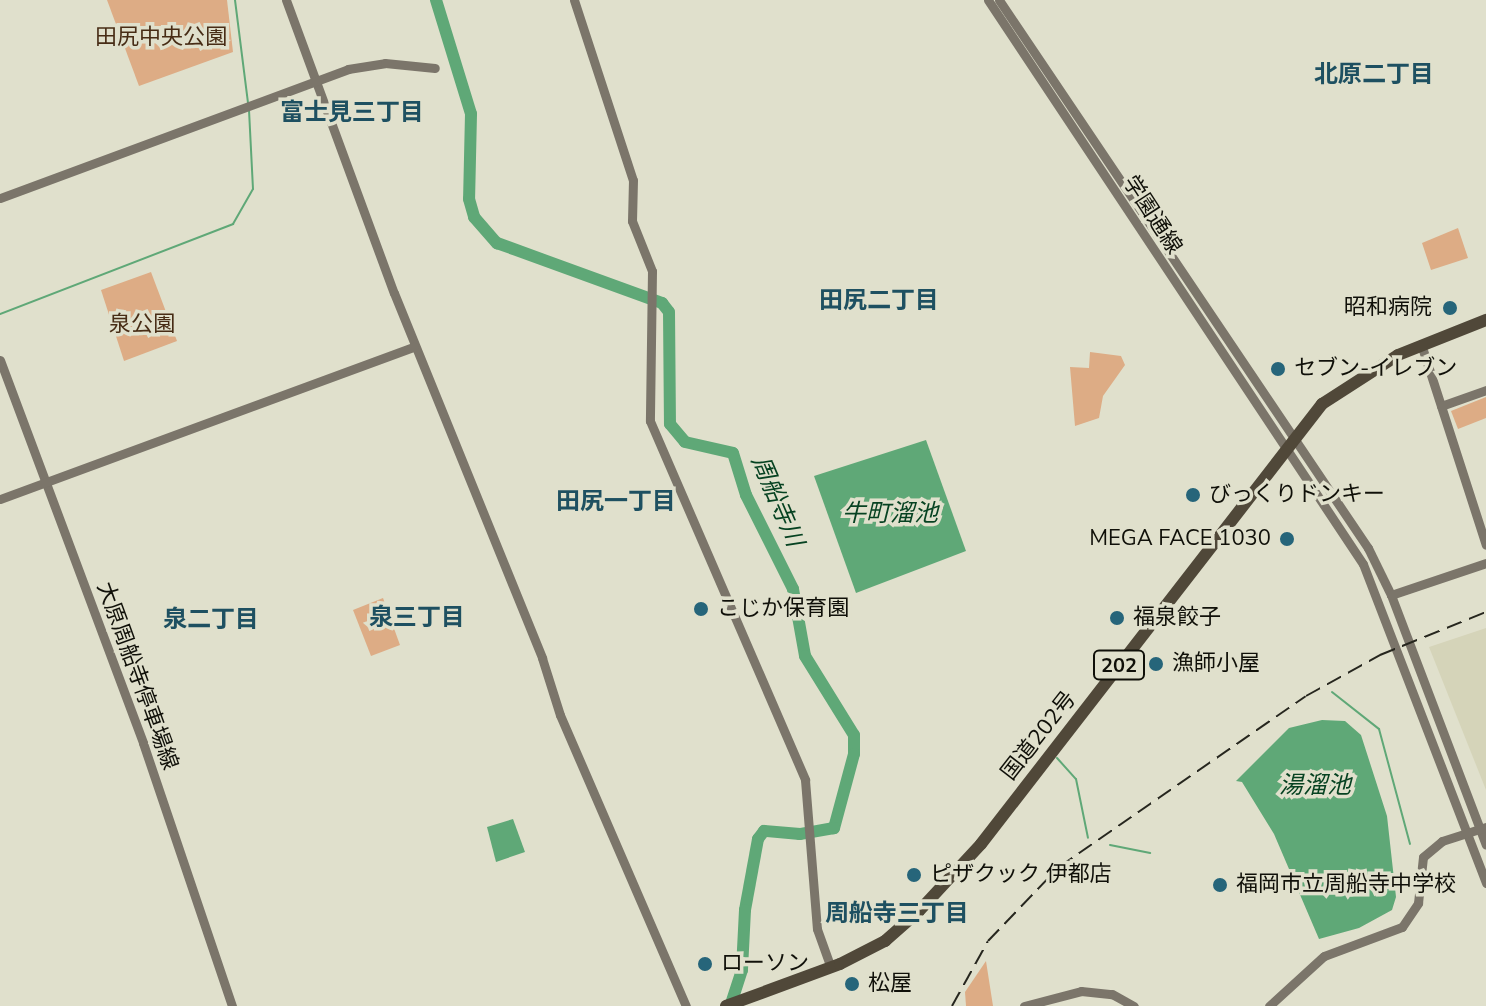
<!DOCTYPE html>
<meta charset="utf-8">
<style>
body{margin:0}
#map{position:relative;width:1486px;height:1006px;overflow:hidden;background:#e0e0cc;font-family:"Nunito Sans","Noto Sans JP",sans-serif}
div>[style]{position:absolute}
.built>*{inset:0;background:#d5d4b9}
.green>*{inset:0;background:#ddac85}
.water>*{inset:0;background:#5fa877}
.stream>*{height:2px;margin:-1px;padding:0 1px;transform-origin:1px;border-radius:1px;background:#5fa877}
.river>*{height:12px;margin:-6px;padding:0 6px;transform-origin:6px;border-radius:6px;background:#5fa877}
.secondary>*{height:9px;margin:-4.5px;padding:0 4.5px;transform-origin:4.5px;border-radius:4.5px;background:#7b756a}
.highway>*{height:12px;margin:-6px;padding:0 6px;transform-origin:6px;border-radius:6px;background:#504839}
.rail>*{height:2px;margin-top:-1px;transform-origin:0;background:repeating-linear-gradient(90deg,#26261e 0 16px,transparent 0 24px)}
.dots>*{width:22px;height:22px;translate:-50% -50%;box-sizing:border-box;border:4px solid #e0e0cc;border-radius:50%}
span{translate:-50% -50%;white-space:nowrap;text-align:center;line-height:1.15;-webkit-text-stroke:7px #e0e0cc;paint-order:stroke}
.shield-label span{padding:2px 6px;background:#e0e0cc;border:2px solid;border-radius:6px;-webkit-text-stroke-width:0}
.shield-label{font-size:20px;color:#101009;font-weight:700}
.park-label{font-size:22px;color:#472c15}
.street-label{font-size:22px;color:#101009}
.poi-label{font-size:22px;color:#101009}
.right{translate:-100% -50%;text-align:right}
.left{translate:0 -50%;text-align:left}
.neighbourhood-label{font-size:24px;color:#1e5061;font-weight:700}
.water-label{font-size:24px;color:#064221;font-style:italic}
</style>
<div id="map">
<div class="built">
<i style="clip-path:polygon(1486px 628px,1486px 790px,1429px 647px)"></i>
</div>
<div class="green">
<i style="clip-path:polygon(107px 0,227px 0,233px 52px,139px 86px)"></i>
<i style="clip-path:polygon(1458px 228px,1468px 258px,1431px 270px,1422px 243px)"></i>
<i style="clip-path:polygon(151px 272px,177px 341px,124px 361px,101px 290px)"></i>
<i style="clip-path:polygon(1090px 352px,1121px 356px,1125px 365px,1103px 396px,1099px 418px,1075px 426px,1070px 367px,1089px 368px)"></i>
<i style="clip-path:polygon(1486px 397px,1486px 418px,1458px 429px,1451px 411px)"></i>
<i style="clip-path:polygon(383px 598px,400px 645px,371px 656px,353px 610px)"></i>
<i style="clip-path:polygon(986px 961px,993px 1006px,966px 1006px,965px 992px)"></i>
</div>
<div class="water">
<i style="clip-path:polygon(926px 440px,966px 551px,856px 593px,814px 476px)"></i>
<i style="clip-path:polygon(1322px 720px,1345px 721px,1361px 735px,1387px 816px,1396px 897px,1392px 910px,1359px 928px,1319px 939px,1274px 834px,1242px 782px,1236px 781px,1289px 728px)"></i>
<i style="clip-path:polygon(513px 819px,525px 852px,496px 862px,487px 827px)"></i>
</div>
<div class="stream">
<i style="left:235px;top:0;width:104px;rotate:82.8deg"></i>
<i style="left:0;top:314px;width:250px;rotate:-21.1deg"></i>
<i style="left:233px;top:224px;width:40px;rotate:-60.3deg"></i>
<i style="left:253px;top:189px;width:79px;rotate:-92.9deg"></i>
<i style="left:1332px;top:692px;width:60px;rotate:38.2deg"></i>
<i style="left:1379px;top:729px;width:119px;rotate:74.9deg"></i>
<i style="left:1057px;top:758px;width:28px;rotate:48deg"></i>
<i style="left:1076px;top:779px;width:60px;rotate:78.5deg"></i>
<i style="left:1110px;top:845px;width:41px;rotate:11.3deg"></i>
</div>
<div class="river">
<i style="left:436px;top:0;width:119px;rotate:72.9deg"></i>
<i style="left:471px;top:114px;width:85px;rotate:91.3deg"></i>
<i style="left:469px;top:199px;width:19px;rotate:74deg"></i>
<i style="left:474px;top:217px;width:35px;rotate:49deg"></i>
<i style="left:497px;top:243px;width:176px;rotate:20deg"></i>
<i style="left:662px;top:303px;width:11px;rotate:52deg"></i>
<i style="left:669px;top:312px;width:112px;rotate:89.5deg"></i>
<i style="left:670px;top:424px;width:23px;rotate:50deg"></i>
<i style="left:685px;top:442px;width:49px;rotate:12.9deg"></i>
<i style="left:733px;top:453px;width:44px;rotate:72.8deg"></i>
<i style="left:746px;top:495px;width:105px;rotate:63.4deg"></i>
<i style="left:793px;top:589px;width:68px;rotate:79.8deg"></i>
<i style="left:805px;top:656px;width:93px;rotate:58.2deg"></i>
<i style="left:854px;top:735px;width:19px;rotate:90deg"></i>
<i style="left:854px;top:754px;width:77px;rotate:105.1deg"></i>
<i style="left:834px;top:828px;width:35px;rotate:170deg"></i>
<i style="left:800px;top:834px;width:36px;rotate:-175deg"></i>
<i style="left:764px;top:831px;width:10px;rotate:127deg"></i>
<i style="left:758px;top:839px;width:72px;rotate:100.4deg"></i>
<i style="left:745px;top:910px;width:60px;rotate:92.9deg"></i>
<i style="left:742px;top:970px;width:38px;rotate:108deg"></i>
</div>
<div class="secondary">
<i style="left:286px;top:0;width:312px;rotate:69.8deg"></i>
<i style="left:394px;top:293px;width:394px;rotate:67.9deg"></i>
<i style="left:542px;top:658px;width:60px;rotate:72.5deg"></i>
<i style="left:560px;top:715px;width:317px;rotate:66.6deg"></i>
<i style="left:574px;top:0;width:189px;rotate:71.9deg"></i>
<i style="left:633px;top:180px;width:41px;rotate:91.4deg"></i>
<i style="left:632px;top:221px;width:54px;rotate:68.2deg"></i>
<i style="left:652px;top:271px;width:150px;rotate:90.8deg"></i>
<i style="left:650px;top:421px;width:391px;rotate:66.6deg"></i>
<i style="left:805px;top:780px;width:149px;rotate:85.4deg"></i>
<i style="left:817px;top:929px;width:41px;rotate:70.3deg"></i>
<i style="left:988px;top:0;width:677px;rotate:56.38deg"></i>
<i style="left:1363px;top:564px;width:342px;rotate:68.9deg"></i>
<i style="left:999px;top:0;width:661px;rotate:56.05deg"></i>
<i style="left:1368px;top:548px;width:52px;rotate:63.9deg"></i>
<i style="left:1391px;top:595px;width:267px;rotate:69.2deg"></i>
<i style="left:0;top:198px;width:371px;rotate:-20.3deg"></i>
<i style="left:348px;top:69px;width:37px;rotate:-9deg"></i>
<i style="left:385px;top:63px;width:50px;rotate:5.7deg"></i>
<i style="left:1421px;top:344px;width:211px;rotate:72.1deg"></i>
<i style="left:0;top:360px;width:409px;rotate:69.5deg"></i>
<i style="left:143px;top:743px;width:278px;rotate:71.3deg"></i>
<i style="left:1441px;top:406px;width:48px;rotate:-19.6deg"></i>
<i style="left:0;top:499px;width:441px;rotate:-20.2deg"></i>
<i style="left:1391px;top:595px;width:100px;rotate:-18.6deg"></i>
<i style="left:1024px;top:1006px;width:59px;rotate:-14.7deg"></i>
<i style="left:1081px;top:991px;width:31px;rotate:6deg"></i>
<i style="left:1112px;top:994px;width:25px;rotate:29deg"></i>
<i style="left:1269px;top:1006px;width:74px;rotate:-42.3deg"></i>
<i style="left:1324px;top:956px;width:83px;rotate:-20.4deg"></i>
<i style="left:1402px;top:927px;width:29px;rotate:-56deg"></i>
<i style="left:1418px;top:903px;width:46px;rotate:-83.8deg"></i>
<i style="left:1423px;top:857px;width:25px;rotate:-40deg"></i>
<i style="left:1442px;top:841px;width:46px;rotate:-17.7deg"></i>
</div>
<div class="highway">
<i style="left:726px;top:1006px;width:121px;rotate:-20.2deg"></i>
<i style="left:840px;top:964px;width:51px;rotate:-27.1deg"></i>
<i style="left:885px;top:941px;width:45px;rotate:-41.4deg"></i>
<i style="left:919px;top:911px;width:91px;rotate:-47.2deg"></i>
<i style="left:981px;top:844px;width:557px;rotate:-52.22deg"></i>
<i style="left:1322px;top:404px;width:90px;rotate:-32.8deg"></i>
<i style="left:1398px;top:355px;width:95px;rotate:-21.7deg"></i>
</div>
<div class="rail">
<i style="left:952px;top:1006px;width:74px;rotate:-61deg"></i>
<i style="left:988px;top:941px;width:103px;rotate:-46.2deg"></i>
<i style="left:1059px;top:867px;width:300px;rotate:-34.7deg"></i>
<i style="left:1306px;top:696px;width:85px;rotate:-29deg"></i>
<i style="left:1380px;top:655px;width:114px;rotate:-22.1deg"></i>
</div>
<div class="dots">
<i style="left:1450px;top:308px;background:#26657a"></i>
<i style="left:1278px;top:369px;background:#26657a"></i>
<i style="left:1193px;top:495px;background:#26657a"></i>
<i style="left:1287px;top:539px;background:#26657a"></i>
<i style="left:701px;top:609px;background:#26657a"></i>
<i style="left:1117px;top:618px;background:#26657a"></i>
<i style="left:1156px;top:664px;background:#26657a"></i>
<i style="left:914px;top:875px;background:#26657a"></i>
<i style="left:1220px;top:885px;background:#26657a"></i>
<i style="left:705px;top:964px;background:#26657a"></i>
<i style="left:852px;top:984px;background:#26657a"></i>
</div>
<div class="shield-label">
<span style="left:1119px;top:665px">202</span>
</div>
<div class="park-label">
<span style="left:161px;top:38px">田尻中央公園</span>
<span style="left:142px;top:325px">泉公園</span>
</div>
<div class="street-label">
<span style="left:1152px;top:215px;rotate:57deg">学園通線</span>
<span style="left:137px;top:676px;rotate:70deg">大原周船寺停車場線</span>
<span style="left:1039px;top:736px;rotate:-52deg">国道202号</span>
</div>
<div class="poi-label">
<span class="right" style="left:1432px;top:308px">昭和病院</span>
<span class="left" style="left:1294px;top:369px">セブン-イレブン</span>
<span class="left" style="left:1209px;top:495px">びっくりドンキー</span>
<span class="right" style="left:1271px;top:539px">MEGA FACE 1030</span>
<span class="left" style="left:717px;top:609px">こじか保育園</span>
<span class="left" style="left:1133px;top:618px">福泉餃子</span>
<span class="left" style="left:1172px;top:664px">漁師小屋</span>
<span class="left" style="left:930px;top:875px">ピザクック 伊都店</span>
<span class="left" style="left:1236px;top:885px">福岡市立周船寺中学校</span>
<span class="left" style="left:721px;top:964px">ローソン</span>
<span class="left" style="left:868px;top:984px">松屋</span>
</div>
<div class="neighbourhood-label">
<span style="left:1374px;top:75px">北原二丁目</span>
<span style="left:352px;top:113px">富士見三丁目</span>
<span style="left:879px;top:301px">田尻二丁目</span>
<span style="left:616px;top:502px">田尻一丁目</span>
<span style="left:417px;top:618px">泉三丁目</span>
<span style="left:211px;top:620px">泉二丁目</span>
<span style="left:897px;top:914px">周船寺三丁目</span>
</div>
<div class="water-label">
<span style="left:777px;top:501px;rotate:67deg">周船寺川</span>
<span style="left:890px;top:514px">牛町溜池</span>
<span style="left:1315px;top:786px">湯溜池</span>
</div>
</div>
